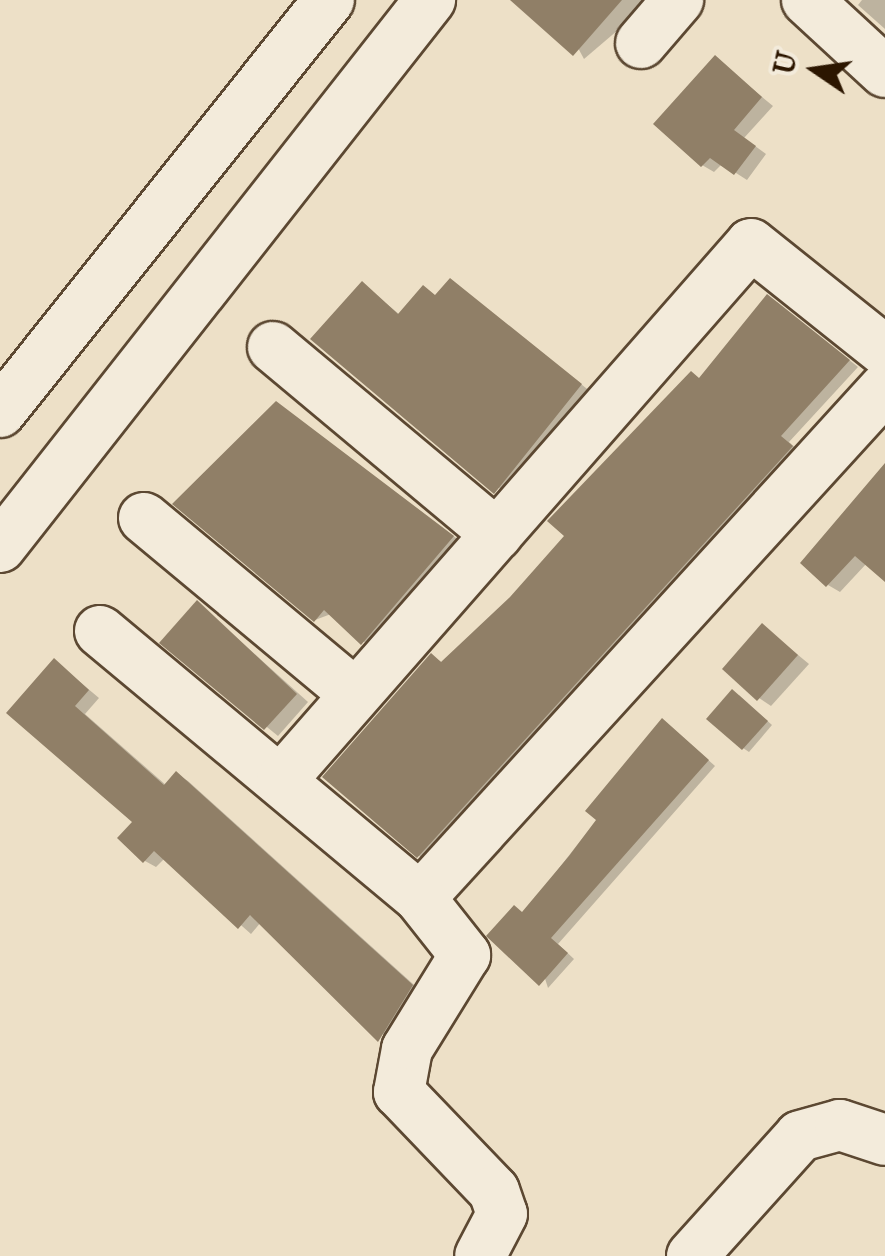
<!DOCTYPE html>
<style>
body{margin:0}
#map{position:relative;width:885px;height:1256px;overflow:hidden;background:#ede0c7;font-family:"IM FELL Great Primer",serif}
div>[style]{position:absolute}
.shadow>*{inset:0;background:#0003}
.building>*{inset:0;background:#907f67}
.roads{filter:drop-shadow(2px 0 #5c4832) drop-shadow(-2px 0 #5c4832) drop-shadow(0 2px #5c4832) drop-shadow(0 -2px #5c4832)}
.minor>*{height:50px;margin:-25px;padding:0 25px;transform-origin:25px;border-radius:25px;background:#f3ebdb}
span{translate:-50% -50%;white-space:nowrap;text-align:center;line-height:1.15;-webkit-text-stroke:10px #f3ebdb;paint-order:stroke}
.north{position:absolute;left:765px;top:20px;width:100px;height:100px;-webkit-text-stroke:8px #f3ebdb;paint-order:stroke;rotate:283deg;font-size:28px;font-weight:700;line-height:40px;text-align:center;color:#2c1600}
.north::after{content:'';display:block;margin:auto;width:35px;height:45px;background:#2c1600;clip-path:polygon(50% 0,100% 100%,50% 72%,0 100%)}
</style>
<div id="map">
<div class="shadow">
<i style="clip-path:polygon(552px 0,651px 0,652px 1px,584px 59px)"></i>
<i style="clip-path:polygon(862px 0,885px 0,885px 29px,858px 5px)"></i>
<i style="clip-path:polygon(715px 58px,773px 106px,744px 138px,766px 154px,747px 180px,722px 164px,714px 172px,702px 165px)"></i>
<i style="clip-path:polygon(451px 281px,591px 392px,506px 498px,363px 284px,400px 315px,424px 288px,437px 297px)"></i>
<i style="clip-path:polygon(777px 302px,858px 367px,789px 442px,801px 453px,428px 862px,419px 856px,325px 777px,432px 656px,443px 663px,512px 599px)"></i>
<i style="clip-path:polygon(284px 408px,460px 541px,370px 647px,331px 614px,315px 620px)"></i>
<i style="clip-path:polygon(885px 469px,885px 579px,867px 563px,840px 592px,828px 585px)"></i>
<i style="clip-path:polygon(198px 603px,308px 702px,278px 736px,162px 642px)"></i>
<i style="clip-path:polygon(763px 626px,809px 664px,771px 706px,759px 698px)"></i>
<i style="clip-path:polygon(55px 661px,99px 698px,85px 714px,167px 786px,177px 774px,188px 781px,423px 993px,393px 1043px,261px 922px,251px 934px,165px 858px,156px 867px,145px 861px,120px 838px,135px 822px,9px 713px)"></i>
<i style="clip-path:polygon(739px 695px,772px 725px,749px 752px,743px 748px)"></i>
<i style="clip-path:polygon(670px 726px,715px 766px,558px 944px,574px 959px,548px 988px,524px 913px)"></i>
</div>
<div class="building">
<i style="clip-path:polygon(510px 0,622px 0,573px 56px)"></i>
<i style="clip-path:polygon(715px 55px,762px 97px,734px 130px,756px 146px,734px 175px,710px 158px,701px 167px,653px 124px)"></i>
<i style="clip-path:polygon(450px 278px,582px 384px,494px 494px,310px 339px,362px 281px,398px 314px,423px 285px,435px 295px)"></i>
<i style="clip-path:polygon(767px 294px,850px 360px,781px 436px,793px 446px,417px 858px,322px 777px,431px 653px,441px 662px,510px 597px,564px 536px,547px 521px,691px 371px,699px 378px)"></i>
<i style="clip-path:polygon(276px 401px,454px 536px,361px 645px,324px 610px,314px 622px,172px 504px)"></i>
<i style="clip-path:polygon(885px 463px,885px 582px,855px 556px,826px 587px,800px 563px)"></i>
<i style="clip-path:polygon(197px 600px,297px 694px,264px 730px,159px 643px)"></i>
<i style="clip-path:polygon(762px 623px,798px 655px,757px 701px,722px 669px)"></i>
<i style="clip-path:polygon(54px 658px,89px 690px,75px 706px,164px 785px,176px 771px,413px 985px,378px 1042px,250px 915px,238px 929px,154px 851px,143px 863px,117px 838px,132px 822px,6px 713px)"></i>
<i style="clip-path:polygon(732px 689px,768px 721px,742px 750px,706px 719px)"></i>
<i style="clip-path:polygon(662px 718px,709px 760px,551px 938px,568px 953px,539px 986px,486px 936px,514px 905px,522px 912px,569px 856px,596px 820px,585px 811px)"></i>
</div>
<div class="roads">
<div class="minor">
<i style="left:807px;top:0;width:106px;rotate:42.7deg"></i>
<i style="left:641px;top:43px;width:57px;rotate:-49.3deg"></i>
<i style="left:273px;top:347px;width:292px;rotate:39.9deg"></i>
<i style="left:0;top:412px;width:527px;rotate:-51.39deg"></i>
<i style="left:144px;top:518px;width:271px;rotate:39.8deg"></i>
<i style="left:0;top:547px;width:696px;rotate:-51.83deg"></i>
<i style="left:100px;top:631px;width:417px;rotate:39.8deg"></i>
<i style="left:420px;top:898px;width:690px;rotate:-47.64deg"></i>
<i style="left:282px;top:779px;width:711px;rotate:-48.76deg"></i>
<i style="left:751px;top:244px;width:171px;rotate:38.6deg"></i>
<i style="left:420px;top:898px;width:73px;rotate:51.7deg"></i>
<i style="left:465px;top:955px;width:110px;rotate:121.7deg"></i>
<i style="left:407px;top:1049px;width:44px;rotate:100.5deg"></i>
<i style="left:399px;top:1092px;width:137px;rotate:46.2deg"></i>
<i style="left:494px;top:1191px;width:24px;rotate:71deg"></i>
<i style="left:502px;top:1214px;width:47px;rotate:117.6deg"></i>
<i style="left:692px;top:1256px;width:161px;rotate:-48deg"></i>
<i style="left:800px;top:1136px;width:41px;rotate:-15.4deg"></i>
<i style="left:840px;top:1125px;width:47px;rotate:18.4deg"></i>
</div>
</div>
<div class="north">U</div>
</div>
